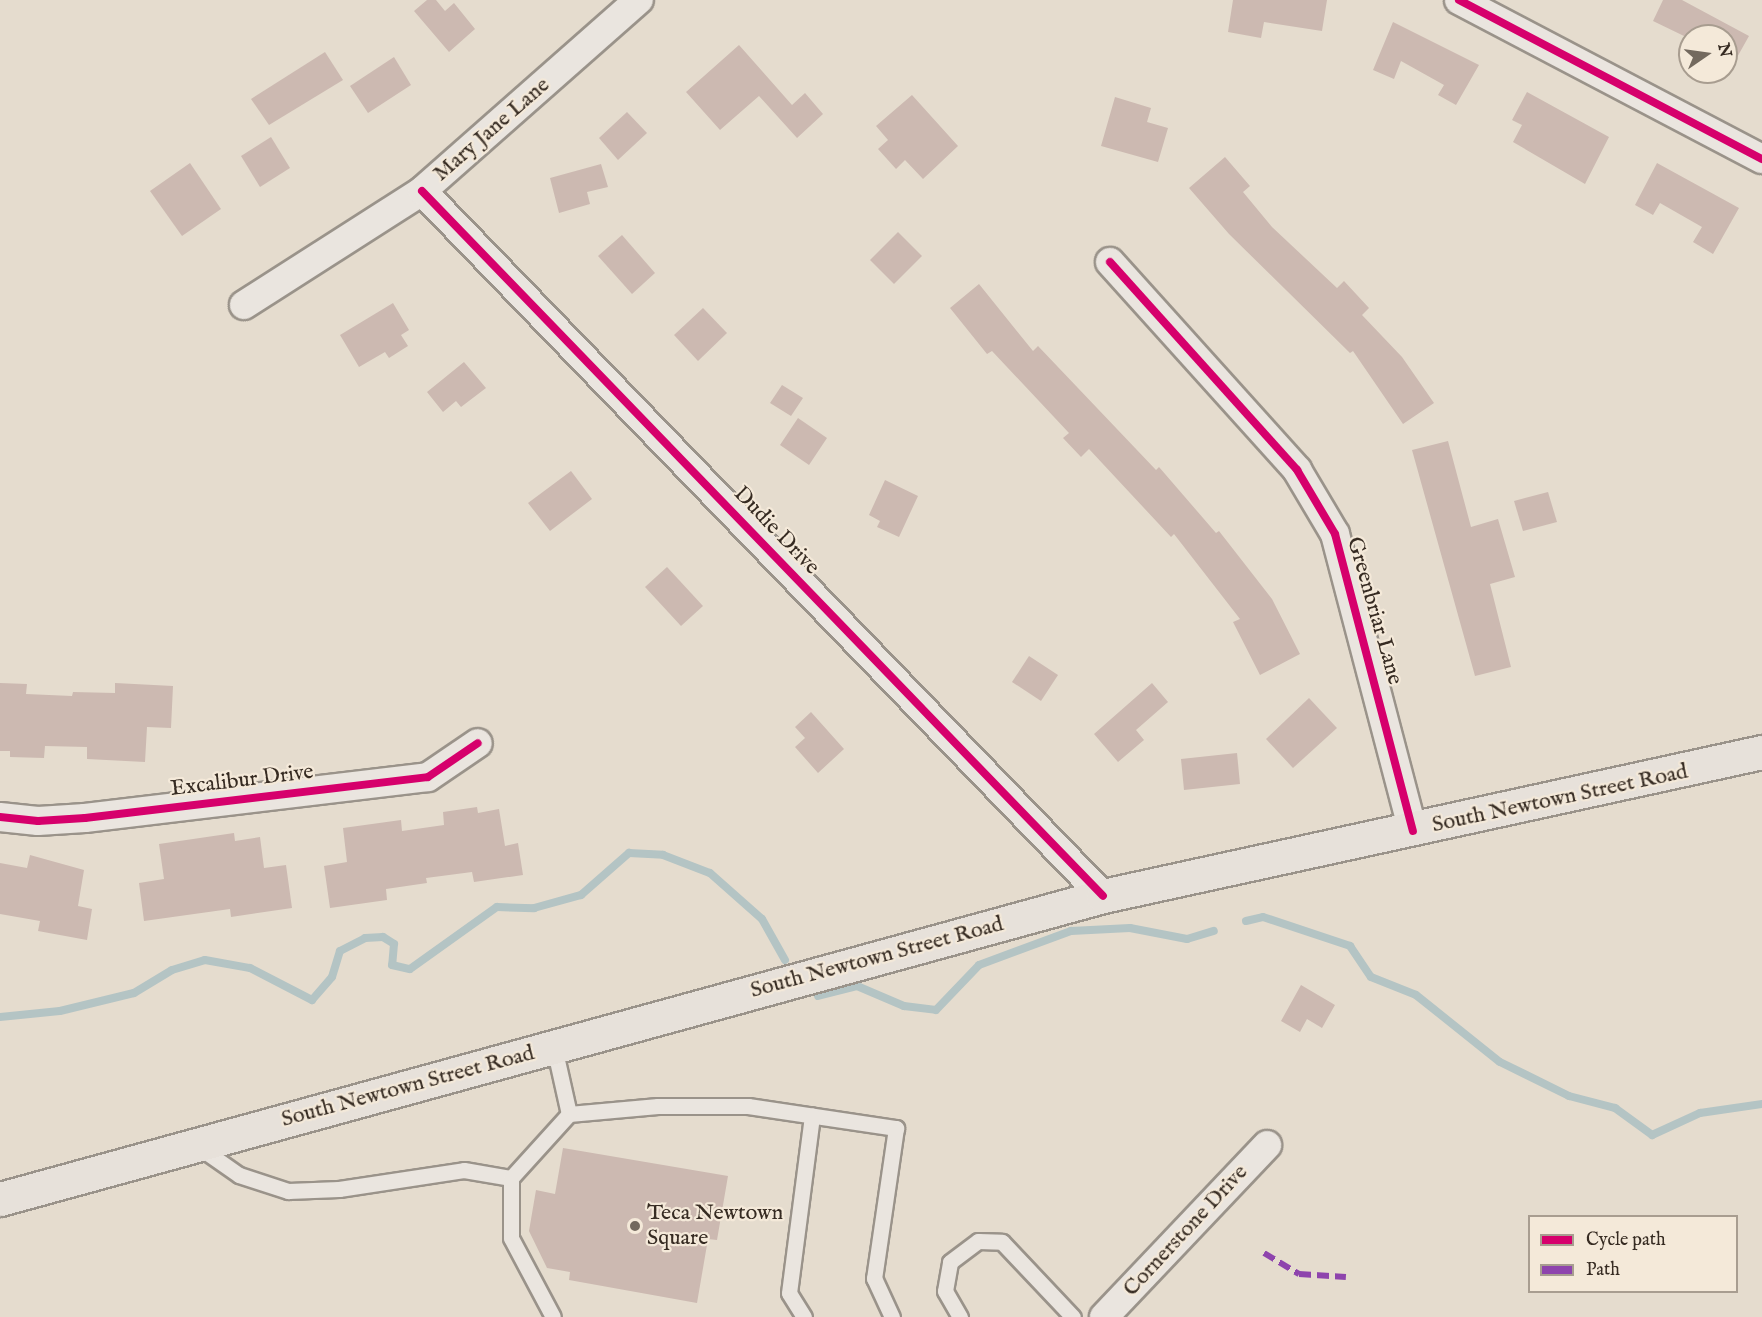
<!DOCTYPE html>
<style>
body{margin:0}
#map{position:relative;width:1762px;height:1317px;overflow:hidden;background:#e5dcce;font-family:"IM FELL English",serif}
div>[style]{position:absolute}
.stream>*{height:8px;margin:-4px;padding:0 4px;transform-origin:4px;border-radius:4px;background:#b4c4c4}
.building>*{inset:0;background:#ccb9b1}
.roads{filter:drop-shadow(2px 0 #9a938a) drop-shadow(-2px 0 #9a938a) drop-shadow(0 2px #9a938a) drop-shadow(0 -2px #9a938a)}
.service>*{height:15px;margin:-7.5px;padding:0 7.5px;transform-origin:7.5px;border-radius:7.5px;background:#eae5df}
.minor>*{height:28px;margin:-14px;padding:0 14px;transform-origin:14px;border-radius:14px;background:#eae5df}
.primary>*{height:33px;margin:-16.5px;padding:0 16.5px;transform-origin:16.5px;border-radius:16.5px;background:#e7e1da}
.quiet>*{height:6px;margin-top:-3px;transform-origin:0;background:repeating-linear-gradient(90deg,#8e44ad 0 12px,transparent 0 18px)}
.cycleway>*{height:8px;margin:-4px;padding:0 4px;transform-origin:4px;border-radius:4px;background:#d6006c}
.dots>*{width:16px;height:16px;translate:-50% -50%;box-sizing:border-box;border:3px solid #f4e9d9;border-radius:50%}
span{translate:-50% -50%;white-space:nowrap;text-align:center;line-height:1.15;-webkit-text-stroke:4.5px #f4e9d9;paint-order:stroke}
.street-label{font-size:22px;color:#362b22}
.poi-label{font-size:22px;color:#362b22}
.left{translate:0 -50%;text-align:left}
.legend{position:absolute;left:1528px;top:1215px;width:210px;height:78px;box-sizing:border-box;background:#f4e9d9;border:2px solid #a89d90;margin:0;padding:8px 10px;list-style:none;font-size:18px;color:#362b22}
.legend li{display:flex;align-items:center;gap:12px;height:30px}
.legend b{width:30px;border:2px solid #a89d90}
.north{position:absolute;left:1678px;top:24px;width:60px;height:60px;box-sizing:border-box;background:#f4e9d9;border:2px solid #a89d90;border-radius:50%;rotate:77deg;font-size:16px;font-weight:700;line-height:24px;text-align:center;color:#362b22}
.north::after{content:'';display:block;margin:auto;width:21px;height:27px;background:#73695e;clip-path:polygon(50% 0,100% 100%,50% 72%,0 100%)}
</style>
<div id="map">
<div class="stream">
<i style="left:1246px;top:921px;width:17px;rotate:-13deg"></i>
<i style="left:1263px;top:917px;width:92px;rotate:18.4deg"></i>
<i style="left:1350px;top:946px;width:37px;rotate:56deg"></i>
<i style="left:1371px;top:977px;width:48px;rotate:21.8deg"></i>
<i style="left:1416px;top:995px;width:107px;rotate:38.6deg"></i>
<i style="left:1500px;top:1062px;width:77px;rotate:26.2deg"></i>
<i style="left:1569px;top:1096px;width:48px;rotate:14.6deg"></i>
<i style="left:1615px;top:1108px;width:46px;rotate:36.1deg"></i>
<i style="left:1652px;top:1135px;width:53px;rotate:-24.6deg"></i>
<i style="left:1700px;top:1113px;width:63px;rotate:-8.3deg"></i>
<i style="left:818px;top:996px;width:40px;rotate:-14.4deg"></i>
<i style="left:857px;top:986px;width:51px;rotate:23.1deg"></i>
<i style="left:904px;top:1006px;width:32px;rotate:7deg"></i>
<i style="left:936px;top:1010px;width:62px;rotate:-46.3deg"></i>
<i style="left:979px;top:965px;width:98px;rotate:-20.3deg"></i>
<i style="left:1071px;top:931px;width:59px;rotate:-2.9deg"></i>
<i style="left:1130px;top:928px;width:58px;rotate:10.9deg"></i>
<i style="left:1187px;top:939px;width:28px;rotate:-17deg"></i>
<i style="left:0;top:1017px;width:60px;rotate:-5.7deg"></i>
<i style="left:60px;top:1011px;width:76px;rotate:-13.7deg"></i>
<i style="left:134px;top:993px;width:44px;rotate:-31.2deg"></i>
<i style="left:172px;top:970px;width:34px;rotate:-17deg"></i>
<i style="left:205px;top:960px;width:46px;rotate:10.1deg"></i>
<i style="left:250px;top:968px;width:70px;rotate:27.3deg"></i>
<i style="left:312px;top:1000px;width:30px;rotate:-49deg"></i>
<i style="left:332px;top:977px;width:27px;rotate:-73deg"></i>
<i style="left:340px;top:951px;width:28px;rotate:-27deg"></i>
<i style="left:365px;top:938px;width:18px;rotate:-3deg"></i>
<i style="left:383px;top:937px;width:13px;rotate:32deg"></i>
<i style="left:394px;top:944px;width:21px;rotate:95deg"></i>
<i style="left:392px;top:965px;width:18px;rotate:13deg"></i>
<i style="left:410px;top:969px;width:107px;rotate:-35.5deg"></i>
<i style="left:497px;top:907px;width:37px;rotate:2deg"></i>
<i style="left:534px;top:908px;width:49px;rotate:-15.5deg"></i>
<i style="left:581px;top:895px;width:64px;rotate:-41.2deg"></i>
<i style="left:629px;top:853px;width:34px;rotate:3deg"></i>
<i style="left:663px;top:855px;width:50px;rotate:21deg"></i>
<i style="left:710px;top:873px;width:69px;rotate:41.5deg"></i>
<i style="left:762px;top:919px;width:47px;rotate:60.7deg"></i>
</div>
<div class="building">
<i style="clip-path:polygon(427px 0,436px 0,445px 11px,454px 3px,475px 29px,449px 52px,414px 11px)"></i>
<i style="clip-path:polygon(1233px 0,1327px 0,1322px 31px,1264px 22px,1261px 38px,1228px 32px)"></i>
<i style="clip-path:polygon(1663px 0,1682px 0,1749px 36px,1726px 77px,1726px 36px,1684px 36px,1653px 21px)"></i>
<i style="clip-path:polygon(1393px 22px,1479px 65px,1456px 105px,1438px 95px,1444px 85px,1401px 61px,1394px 79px,1373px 70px)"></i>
<i style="clip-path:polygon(739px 45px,792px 105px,805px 93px,823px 114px,797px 138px,759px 96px,720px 130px,686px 92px)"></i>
<i style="clip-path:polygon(325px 52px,343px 80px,269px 125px,251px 99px)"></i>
<i style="clip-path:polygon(394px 57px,411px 85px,368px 113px,350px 86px)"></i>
<i style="clip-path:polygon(1527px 92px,1609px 137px,1585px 184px,1513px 142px,1522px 125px,1512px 120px)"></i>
<i style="clip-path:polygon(912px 95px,958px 146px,923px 179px,905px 160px,896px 169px,878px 149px,888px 140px,876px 126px)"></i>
<i style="clip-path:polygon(1115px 97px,1151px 108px,1147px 122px,1168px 128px,1158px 162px,1101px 146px)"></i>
<i style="clip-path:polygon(627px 112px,647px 133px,618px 160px,599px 138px)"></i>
<i style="clip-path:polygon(271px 137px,290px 168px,260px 187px,241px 156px)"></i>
<i style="clip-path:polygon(1225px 157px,1250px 186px,1243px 192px,1272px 227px,1337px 288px,1344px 281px,1369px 308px,1362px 315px,1402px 357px,1434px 403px,1403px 424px,1353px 351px,1350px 353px,1229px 234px,1189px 188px)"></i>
<i style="clip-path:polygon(190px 163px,221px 209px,182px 236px,150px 191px)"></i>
<i style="clip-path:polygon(1657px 163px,1739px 208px,1713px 254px,1693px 242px,1702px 227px,1660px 203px,1653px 215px,1635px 205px)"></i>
<i style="clip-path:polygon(601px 164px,608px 187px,587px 192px,590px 204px,559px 213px,550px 178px)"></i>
<i style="clip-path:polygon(898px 232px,922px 256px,894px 284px,870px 260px)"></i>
<i style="clip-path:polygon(622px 235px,655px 273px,632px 294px,598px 256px)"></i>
<i style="clip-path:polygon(979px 284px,1033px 351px,1038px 346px,1156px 470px,1159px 467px,1216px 533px,1219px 531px,1272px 599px,1300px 654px,1260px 675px,1233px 622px,1240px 619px,1174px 534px,1171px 537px,1089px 449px,1081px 457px,1063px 438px,1069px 433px,992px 351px,987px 354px,950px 308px)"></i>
<i style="clip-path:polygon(393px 303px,409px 330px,401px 335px,408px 346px,389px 358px,385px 352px,359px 367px,340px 335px)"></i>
<i style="clip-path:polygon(703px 308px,727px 333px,698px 361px,674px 335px)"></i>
<i style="clip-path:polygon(464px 362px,486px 388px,461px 407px,456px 401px,443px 412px,427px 392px)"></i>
<i style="clip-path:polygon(782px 385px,803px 398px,791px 416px,770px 403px)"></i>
<i style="clip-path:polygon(798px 418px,827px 438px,809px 465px,780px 445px)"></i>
<i style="clip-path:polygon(1448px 441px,1471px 527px,1498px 519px,1515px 577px,1490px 584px,1511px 667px,1475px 676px,1412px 450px)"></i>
<i style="clip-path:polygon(571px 471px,592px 499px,550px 531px,528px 503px)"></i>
<i style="clip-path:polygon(885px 480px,918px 496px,899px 537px,877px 527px,880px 521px,869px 515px)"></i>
<i style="clip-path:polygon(1548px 492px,1557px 522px,1523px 531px,1514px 501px)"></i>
<i style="clip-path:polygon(667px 567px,703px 606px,681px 626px,645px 587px)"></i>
<i style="clip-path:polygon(1029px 656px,1058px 675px,1041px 701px,1012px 682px)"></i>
<i style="clip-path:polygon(0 683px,27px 684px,26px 694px,72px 696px,73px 692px,115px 693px,115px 683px,173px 686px,171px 728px,147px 727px,145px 762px,87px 759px,87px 747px,45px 746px,44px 758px,10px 757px,10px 751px,0 751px)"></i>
<i style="clip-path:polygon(1152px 683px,1168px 702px,1136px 730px,1144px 740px,1118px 762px,1094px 734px)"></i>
<i style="clip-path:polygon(1309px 698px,1337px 728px,1293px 768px,1266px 739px)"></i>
<i style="clip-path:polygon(811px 712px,844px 749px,818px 773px,795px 747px,805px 738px,795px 727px)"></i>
<i style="clip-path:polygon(1237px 753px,1240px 784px,1184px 790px,1181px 759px)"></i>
<i style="clip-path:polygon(477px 807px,478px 813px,499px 809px,505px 846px,518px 843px,523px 875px,474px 882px,472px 872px,426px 878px,427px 883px,386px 889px,387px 900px,330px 908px,324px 866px,347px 862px,343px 828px,401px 820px,402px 831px,444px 825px,443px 812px)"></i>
<i style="clip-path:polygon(234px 833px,235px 841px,260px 837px,264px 868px,286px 865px,292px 908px,231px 917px,230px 909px,144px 921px,139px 883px,164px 879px,159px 844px)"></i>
<i style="clip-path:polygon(30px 855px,84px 870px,78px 906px,92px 909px,87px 940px,38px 931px,40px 921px,0 914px,0 863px,27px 868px)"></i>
<i style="clip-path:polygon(1301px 985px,1335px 1005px,1322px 1028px,1307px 1019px,1300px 1032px,1281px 1021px)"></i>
<i style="clip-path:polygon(563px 1148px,728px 1176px,717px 1240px,708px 1239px,697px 1303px,569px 1280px,570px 1272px,547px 1268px,529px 1231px,536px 1190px,555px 1194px)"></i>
</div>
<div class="roads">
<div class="service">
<i style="left:569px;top:1114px;width:89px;rotate:-5.1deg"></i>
<i style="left:658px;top:1106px;width:90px"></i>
<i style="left:748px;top:1106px;width:150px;rotate:8.5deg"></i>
<i style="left:896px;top:1128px;width:152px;rotate:98.3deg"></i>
<i style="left:874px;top:1278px;width:43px;rotate:65.2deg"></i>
<i style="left:199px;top:1147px;width:49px;rotate:35deg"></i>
<i style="left:239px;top:1175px;width:52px;rotate:18.1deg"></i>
<i style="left:288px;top:1191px;width:51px;rotate:-2.2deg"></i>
<i style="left:339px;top:1189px;width:126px;rotate:-8.6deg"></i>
<i style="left:464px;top:1170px;width:48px;rotate:9.7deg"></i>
<i style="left:511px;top:1178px;width:60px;rotate:90deg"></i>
<i style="left:511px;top:1238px;width:89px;rotate:62deg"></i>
<i style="left:511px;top:1178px;width:86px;rotate:-47.8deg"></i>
<i style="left:569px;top:1114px;width:69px;rotate:-102.6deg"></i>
<i style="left:804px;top:1317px;width:28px;rotate:-122deg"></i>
<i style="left:789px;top:1293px;width:179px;rotate:-82.6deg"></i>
<i style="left:960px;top:1317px;width:30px;rotate:-120deg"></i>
<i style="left:945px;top:1291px;width:29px;rotate:-80deg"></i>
<i style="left:950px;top:1262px;width:35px;rotate:-37deg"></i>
<i style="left:978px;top:1241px;width:24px;rotate:2deg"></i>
<i style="left:1002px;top:1242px;width:103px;rotate:46.6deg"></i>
</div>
<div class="minor">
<i style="left:1459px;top:0;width:342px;rotate:27.7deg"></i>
<i style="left:422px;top:191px;width:980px;rotate:45.99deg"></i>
<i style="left:1110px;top:262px;width:280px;rotate:48deg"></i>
<i style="left:1297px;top:470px;width:74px;rotate:59.3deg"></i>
<i style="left:1335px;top:534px;width:307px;rotate:75.3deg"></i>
<i style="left:244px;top:305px;width:211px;rotate:-32.6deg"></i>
<i style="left:422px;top:191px;width:289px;rotate:-41.4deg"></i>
<i style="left:0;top:817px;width:38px;rotate:6deg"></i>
<i style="left:38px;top:821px;width:47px;rotate:-3.7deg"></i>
<i style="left:85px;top:818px;width:345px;rotate:-6.8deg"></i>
<i style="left:428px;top:777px;width:60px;rotate:-34.2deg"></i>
<i style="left:1104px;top:1317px;width:237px;rotate:-46.5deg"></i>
</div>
<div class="primary">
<i style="left:0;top:1199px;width:1144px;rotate:-15.36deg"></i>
<i style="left:1103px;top:896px;width:675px;rotate:-12.33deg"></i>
</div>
</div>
<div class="quiet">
<i style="left:1264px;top:1253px;width:41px;rotate:31deg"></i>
<i style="left:1299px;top:1274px;width:47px;rotate:3.7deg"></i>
</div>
<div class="cycleway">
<i style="left:1459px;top:0;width:342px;rotate:27.7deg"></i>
<i style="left:422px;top:191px;width:980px;rotate:45.99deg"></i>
<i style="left:1110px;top:262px;width:280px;rotate:48deg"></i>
<i style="left:1297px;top:470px;width:74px;rotate:59.3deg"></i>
<i style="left:1335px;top:534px;width:307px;rotate:75.3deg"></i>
<i style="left:0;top:817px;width:38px;rotate:6deg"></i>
<i style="left:38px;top:821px;width:47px;rotate:-3.7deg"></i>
<i style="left:85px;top:818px;width:345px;rotate:-6.8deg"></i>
<i style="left:428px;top:777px;width:60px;rotate:-34.2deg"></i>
</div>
<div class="dots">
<i style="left:635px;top:1226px;background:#73695e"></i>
</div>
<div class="street-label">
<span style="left:492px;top:130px;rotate:-41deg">Mary Jane Lane</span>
<span style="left:776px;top:531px;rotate:46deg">Dudie Drive</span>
<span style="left:1374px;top:611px;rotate:74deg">Greenbriar Lane</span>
<span style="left:242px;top:781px;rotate:-7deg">Excalibur Drive</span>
<span style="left:1560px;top:799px;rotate:-12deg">South Newtown Street Road</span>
<span style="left:877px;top:958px;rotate:-15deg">South Newtown Street Road</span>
<span style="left:408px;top:1087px;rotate:-15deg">South Newtown Street Road</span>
<span style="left:1186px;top:1231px;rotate:-47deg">Cornerstone Drive</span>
</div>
<div class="poi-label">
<span class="left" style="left:647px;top:1226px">Teca Newtown<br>Square</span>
</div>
<ul class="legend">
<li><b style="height:8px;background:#d6006c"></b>Cycle path</li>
<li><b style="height:8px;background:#8e44ad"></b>Path</li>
</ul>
<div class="north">N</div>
</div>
